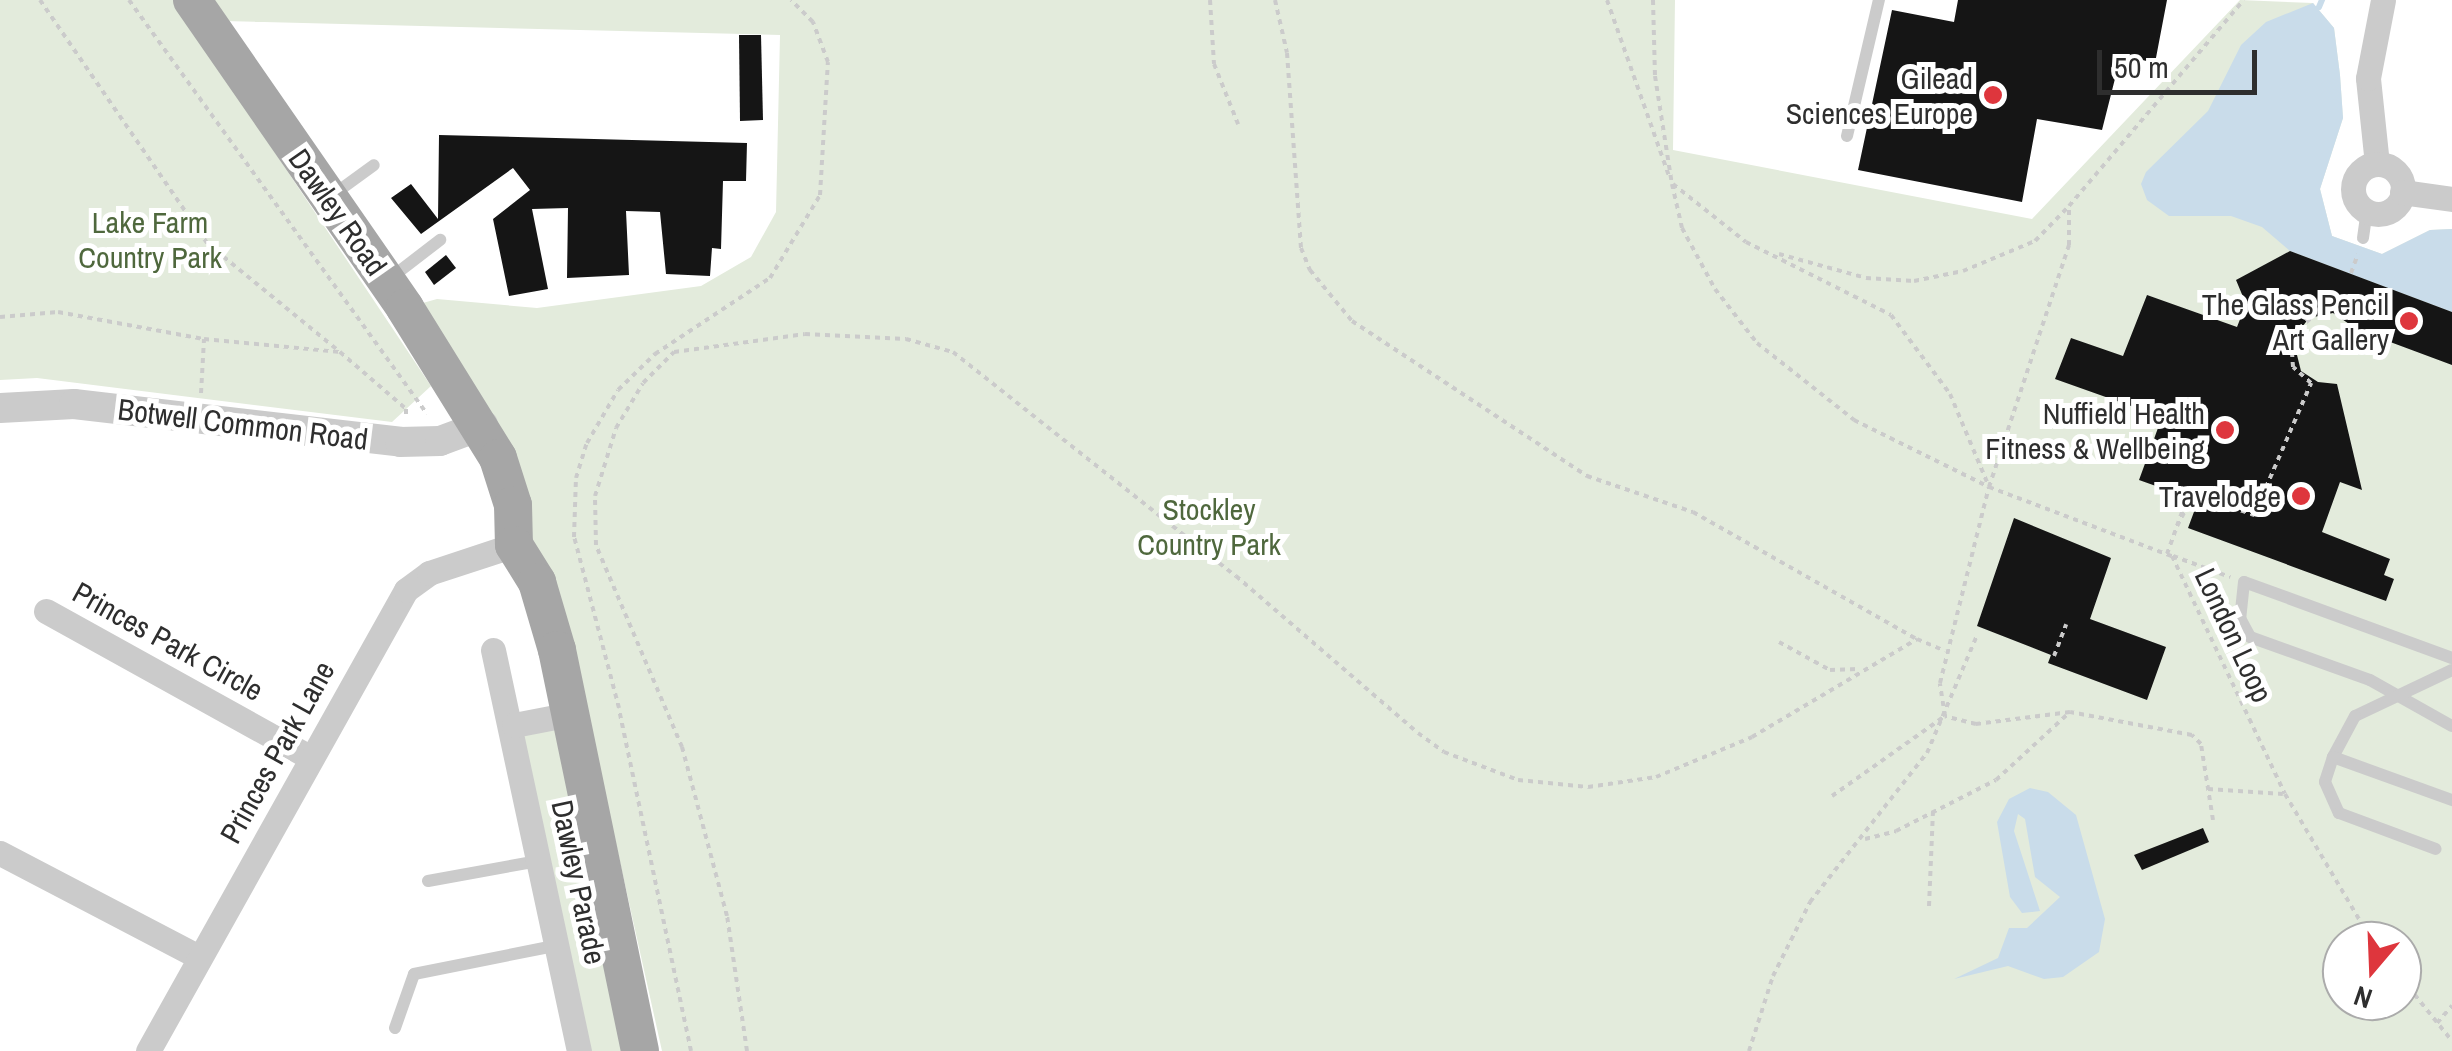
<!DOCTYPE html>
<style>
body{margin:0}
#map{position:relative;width:2452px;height:1051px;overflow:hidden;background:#fff;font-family:"Archivo Narrow",sans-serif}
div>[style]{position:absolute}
.green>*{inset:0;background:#e3ebdc}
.water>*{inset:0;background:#c9dcea}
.stream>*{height:6px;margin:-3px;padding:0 3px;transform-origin:3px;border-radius:3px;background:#c9dcea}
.building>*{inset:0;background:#151515}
.path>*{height:4px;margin-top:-2px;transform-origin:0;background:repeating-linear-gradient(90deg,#cbcbcb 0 5px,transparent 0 10px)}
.service>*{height:12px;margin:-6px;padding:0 6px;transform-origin:6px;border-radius:6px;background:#cbcbcb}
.minor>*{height:25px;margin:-12.5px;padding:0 12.5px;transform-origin:12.5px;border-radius:12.5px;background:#cbcbcb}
.minor>.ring{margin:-12.5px;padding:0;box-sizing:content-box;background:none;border:25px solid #cbcbcb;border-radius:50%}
.tertiary>*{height:30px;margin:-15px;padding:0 15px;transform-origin:15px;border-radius:15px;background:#cbcbcb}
.primary>*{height:38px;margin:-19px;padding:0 19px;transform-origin:19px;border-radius:19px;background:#a6a6a6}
.dots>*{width:28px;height:28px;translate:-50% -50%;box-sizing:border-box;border:5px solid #fff;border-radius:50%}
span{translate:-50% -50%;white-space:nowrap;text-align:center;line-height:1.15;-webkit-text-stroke:10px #fff;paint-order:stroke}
.poi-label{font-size:30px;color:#2e2e2e}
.right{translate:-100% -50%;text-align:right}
.street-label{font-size:30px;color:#2e2e2e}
.park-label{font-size:30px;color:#4f683d}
.north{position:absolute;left:2322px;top:921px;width:100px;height:100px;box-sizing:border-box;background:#fff;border:2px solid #ababab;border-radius:50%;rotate:199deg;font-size:28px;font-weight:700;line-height:40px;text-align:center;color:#2e2e2e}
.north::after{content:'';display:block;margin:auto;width:35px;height:45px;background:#de363d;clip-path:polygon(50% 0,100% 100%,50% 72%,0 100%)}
.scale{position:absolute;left:2097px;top:50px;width:160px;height:45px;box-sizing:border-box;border:5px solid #2e2e2e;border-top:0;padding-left:12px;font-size:30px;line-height:35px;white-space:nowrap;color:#2e2e2e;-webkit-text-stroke:8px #fff;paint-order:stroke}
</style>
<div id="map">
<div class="green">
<i style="clip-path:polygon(0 0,173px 0,431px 386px,392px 422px,37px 378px,0 380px)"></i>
<i style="clip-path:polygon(evenodd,206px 0,1675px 0,1673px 150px,2032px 219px,2240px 0,2313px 3px,2334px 28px,2340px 75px,2343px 118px,2320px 189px,2332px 236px,2382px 254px,2430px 230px,2452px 229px,2452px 1051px,662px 1051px,566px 619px,405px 308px,437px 299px,537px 308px,701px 286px,751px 257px,776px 212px,780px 35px,223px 21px,206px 0,2342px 941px,2402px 941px,2402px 1001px,2342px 1001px,2342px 941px)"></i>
<i style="clip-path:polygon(571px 714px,642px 1051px,590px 1051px,514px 725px)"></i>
</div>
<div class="water">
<i style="clip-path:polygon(2313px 3px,2334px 28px,2340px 75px,2343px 118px,2320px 189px,2332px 236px,2382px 254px,2430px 230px,2452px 229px,2452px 312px,2290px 251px,2262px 227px,2231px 216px,2169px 216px,2147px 200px,2141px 184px,2146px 172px,2208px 111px,2241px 45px,2266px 22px)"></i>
<i style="clip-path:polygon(2030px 788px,2048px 792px,2076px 815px,2105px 919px,2099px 952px,2063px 977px,2044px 979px,2008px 966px,1954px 979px,1998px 958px,2009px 928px,2027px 928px,2060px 897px,2035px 877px,2025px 819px,2018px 814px,2014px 831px,2040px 911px,2022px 913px,2010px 897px,1997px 822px,2009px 799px)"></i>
</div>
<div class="stream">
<i style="left:2319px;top:7px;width:8px;rotate:-67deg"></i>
</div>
<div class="building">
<i style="clip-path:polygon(1958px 0,2167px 0,2155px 63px,2121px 55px,2102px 130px,2037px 119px,2022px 202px,1858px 170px,1892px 10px,1954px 22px)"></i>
<i style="clip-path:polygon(739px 35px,761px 35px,763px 120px,740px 121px)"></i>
<i style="clip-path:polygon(439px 135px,747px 143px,746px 181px,723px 181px,721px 249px,712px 248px,710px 276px,666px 274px,660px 212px,626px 211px,629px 275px,567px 278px,568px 208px,532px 209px,548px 289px,509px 296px,493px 219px,530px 190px,513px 168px,421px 234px,391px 198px,411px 184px,438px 219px)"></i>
<i style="clip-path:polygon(2290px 251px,2452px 312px,2452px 365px,2358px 330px,2333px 313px,2309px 318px,2293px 339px,2301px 371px,2318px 382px,2337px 384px,2362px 490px,2340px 482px,2322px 532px,2390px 559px,2384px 575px,2394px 579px,2386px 601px,2188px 528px,2198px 501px,2139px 480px,2162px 417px,2055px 379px,2071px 338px,2123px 356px,2147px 295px,2237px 327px,2246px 304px,2236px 280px)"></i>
<i style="clip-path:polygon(446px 255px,456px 268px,434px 285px,425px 272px)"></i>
<i style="clip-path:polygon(2014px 518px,2111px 558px,2090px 619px,2166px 647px,2147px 700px,2048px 663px,2051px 655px,1977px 626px)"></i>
<i style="clip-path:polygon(2203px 828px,2209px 842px,2142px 870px,2134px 855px)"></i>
</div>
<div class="path">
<i style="left:40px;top:0;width:296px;rotate:55.5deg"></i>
<i style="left:208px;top:244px;width:171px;rotate:39.3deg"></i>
<i style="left:129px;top:0;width:510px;rotate:54.25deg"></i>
<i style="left:1210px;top:0;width:64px;rotate:86.4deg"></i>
<i style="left:1214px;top:64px;width:65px;rotate:68.2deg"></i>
<i style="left:1275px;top:0;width:54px;rotate:77.2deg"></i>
<i style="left:1287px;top:53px;width:196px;rotate:85.9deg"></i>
<i style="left:1301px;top:248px;width:24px;rotate:68deg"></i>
<i style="left:1310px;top:270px;width:66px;rotate:50.5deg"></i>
<i style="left:1352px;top:321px;width:282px;rotate:33.4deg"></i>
<i style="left:1587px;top:476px;width:112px;rotate:18.8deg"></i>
<i style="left:1693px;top:512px;width:257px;rotate:29.6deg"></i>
<i style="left:1607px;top:0;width:187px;rotate:70.6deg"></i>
<i style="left:1653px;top:0;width:76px;rotate:88.5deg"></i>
<i style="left:1655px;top:76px;width:109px;rotate:81.1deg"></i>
<i style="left:1672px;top:184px;width:45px;rotate:77.2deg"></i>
<i style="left:1682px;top:228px;width:69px;rotate:61.6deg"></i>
<i style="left:1715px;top:289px;width:68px;rotate:52.1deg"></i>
<i style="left:1757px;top:343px;width:124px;rotate:38.4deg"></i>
<i style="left:1854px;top:420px;width:151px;rotate:26.4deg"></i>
<i style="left:1989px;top:487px;width:196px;rotate:20.7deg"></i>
<i style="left:2172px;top:556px;width:263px;rotate:64.6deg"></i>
<i style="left:2285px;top:794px;width:171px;rotate:59.4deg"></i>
<i style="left:1673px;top:184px;width:93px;rotate:38.5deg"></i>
<i style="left:1746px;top:242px;width:162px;rotate:26.7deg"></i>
<i style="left:1891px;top:315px;width:99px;rotate:53.2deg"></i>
<i style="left:1950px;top:394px;width:101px;rotate:67.2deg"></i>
<i style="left:1779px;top:254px;width:90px;rotate:15.4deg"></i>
<i style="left:1866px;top:278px;width:48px;rotate:3.6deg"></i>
<i style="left:1914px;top:281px;width:50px;rotate:-11.5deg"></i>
<i style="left:1963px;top:271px;width:78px;rotate:-22.6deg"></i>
<i style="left:2035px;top:241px;width:49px;rotate:-45.8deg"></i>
<i style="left:2351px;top:273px;width:20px;rotate:-70deg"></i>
<i style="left:0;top:317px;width:58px;rotate:-4.9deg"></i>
<i style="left:58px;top:312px;width:148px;rotate:10.5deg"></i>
<i style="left:204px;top:339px;width:137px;rotate:5.5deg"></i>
<i style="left:340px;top:352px;width:87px;rotate:40.8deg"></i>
<i style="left:406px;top:409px;width:9px;rotate:90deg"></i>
<i style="left:201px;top:393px;width:54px;rotate:-86.8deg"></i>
<i style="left:2177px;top:526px;width:36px;rotate:-62deg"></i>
<i style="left:2194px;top:494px;width:64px;rotate:19.3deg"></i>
<i style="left:2254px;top:515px;width:144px;rotate:-66.6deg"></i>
<i style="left:2311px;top:383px;width:24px;rotate:-138deg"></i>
<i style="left:2293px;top:367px;width:32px;rotate:-94deg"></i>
<i style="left:2291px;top:335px;width:31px;rotate:-40deg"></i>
<i style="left:2167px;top:554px;width:71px;rotate:-70.3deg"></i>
<i style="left:2173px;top:556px;width:61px;rotate:20.2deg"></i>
<i style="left:1779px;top:642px;width:58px;rotate:28.8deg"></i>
<i style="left:1830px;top:670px;width:28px;rotate:-2deg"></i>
<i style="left:2054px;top:656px;width:34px;rotate:-69deg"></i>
<i style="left:2208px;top:789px;width:75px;rotate:3.8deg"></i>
<i style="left:1832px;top:796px;width:138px;rotate:-35.3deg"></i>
<i style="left:2213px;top:820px;width:77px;rotate:-99deg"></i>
<i style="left:2201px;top:744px;width:13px;rotate:-135deg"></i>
<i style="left:2192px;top:735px;width:124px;rotate:-169.3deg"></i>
<i style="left:2070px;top:712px;width:95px;rotate:172.7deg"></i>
<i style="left:1976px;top:724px;width:32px;rotate:-166deg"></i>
<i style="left:1945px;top:716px;width:33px;rotate:-99deg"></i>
<i style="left:1940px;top:683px;width:202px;rotate:-76deg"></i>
<i style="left:1989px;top:487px;width:255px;rotate:-71.7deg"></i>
<i style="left:2069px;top:245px;width:39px;rotate:-90deg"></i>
<i style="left:2069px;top:206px;width:270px;rotate:-49.7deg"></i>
<i style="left:1865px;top:839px;width:32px;rotate:-14deg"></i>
<i style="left:1896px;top:831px;width:112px;rotate:-27deg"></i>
<i style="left:1996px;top:780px;width:100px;rotate:-42.6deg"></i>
<i style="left:1929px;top:906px;width:94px;rotate:-87.6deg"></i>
<i style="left:2402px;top:979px;width:80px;rotate:51.1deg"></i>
<i style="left:2437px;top:1023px;width:23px;rotate:-49deg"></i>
<i style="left:691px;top:1051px;width:350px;rotate:-101.9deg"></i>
<i style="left:619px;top:708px;width:177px;rotate:-104.7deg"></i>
<i style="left:574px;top:537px;width:59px;rotate:-88.1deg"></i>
<i style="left:576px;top:478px;width:37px;rotate:-73deg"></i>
<i style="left:587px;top:443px;width:61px;rotate:-59.7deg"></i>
<i style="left:618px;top:390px;width:52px;rotate:-44.2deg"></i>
<i style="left:655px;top:354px;width:138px;rotate:-33.5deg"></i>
<i style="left:770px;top:278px;width:97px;rotate:-58.9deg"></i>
<i style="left:820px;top:195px;width:133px;rotate:-86.6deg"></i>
<i style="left:828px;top:62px;width:43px;rotate:-110.6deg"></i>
<i style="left:813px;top:22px;width:31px;rotate:-135deg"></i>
<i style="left:747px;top:1051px;width:136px;rotate:-98.4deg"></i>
<i style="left:727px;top:916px;width:175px;rotate:-104.9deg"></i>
<i style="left:682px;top:747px;width:220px;rotate:-113.1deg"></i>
<i style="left:596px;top:545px;width:49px;rotate:-91.2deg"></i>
<i style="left:595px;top:496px;width:71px;rotate:-72.8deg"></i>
<i style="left:616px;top:428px;width:52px;rotate:-59deg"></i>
<i style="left:643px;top:383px;width:44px;rotate:-45deg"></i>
<i style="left:674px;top:352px;width:132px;rotate:-7.8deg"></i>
<i style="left:805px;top:334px;width:101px;rotate:2.8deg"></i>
<i style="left:906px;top:339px;width:49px;rotate:15.5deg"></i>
<i style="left:953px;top:352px;width:361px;rotate:38.4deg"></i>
<i style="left:1236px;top:576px;width:240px;rotate:40.8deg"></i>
<i style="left:1418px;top:733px;width:32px;rotate:36deg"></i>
<i style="left:1444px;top:752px;width:79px;rotate:20.7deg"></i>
<i style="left:1518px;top:780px;width:70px;rotate:5.7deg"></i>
<i style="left:1588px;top:787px;width:69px;rotate:-8.4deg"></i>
<i style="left:1656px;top:777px;width:104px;rotate:-22.6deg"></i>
<i style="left:1752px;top:737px;width:192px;rotate:-30.7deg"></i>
<i style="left:1917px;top:639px;width:30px;rotate:23deg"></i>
<i style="left:1749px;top:1051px;width:79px;rotate:-72.3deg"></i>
<i style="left:1773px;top:976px;width:83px;rotate:-63.4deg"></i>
<i style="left:1810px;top:902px;width:189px;rotate:-51.9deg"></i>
<i style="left:1927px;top:753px;width:128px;rotate:-67deg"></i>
</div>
<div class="service">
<i style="left:1847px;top:136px;width:140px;rotate:-76.8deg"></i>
<i style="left:330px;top:197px;width:54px;rotate:-36deg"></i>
<i style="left:2363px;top:238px;width:27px;rotate:-82deg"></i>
<i style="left:388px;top:280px;width:66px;rotate:-37.6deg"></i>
<i style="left:2452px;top:658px;width:221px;rotate:-159.9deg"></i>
<i style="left:2244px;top:582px;width:36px;rotate:96deg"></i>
<i style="left:2240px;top:618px;width:21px;rotate:62deg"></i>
<i style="left:2250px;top:637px;width:127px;rotate:19.7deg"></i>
<i style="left:2370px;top:680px;width:94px;rotate:29.3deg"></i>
<i style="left:2452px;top:670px;width:107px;rotate:154.6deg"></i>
<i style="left:2355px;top:716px;width:47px;rotate:118.2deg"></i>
<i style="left:2333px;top:757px;width:127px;rotate:19.9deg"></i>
<i style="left:2333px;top:757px;width:26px;rotate:108deg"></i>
<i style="left:2325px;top:782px;width:34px;rotate:66deg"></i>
<i style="left:2339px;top:813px;width:103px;rotate:20.4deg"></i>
<i style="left:428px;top:881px;width:112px;rotate:-10.3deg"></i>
<i style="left:395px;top:1028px;width:57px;rotate:-70.6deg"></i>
<i style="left:414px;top:974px;width:148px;rotate:-11.3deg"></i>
</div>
<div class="minor">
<i style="left:2377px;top:164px;width:86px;rotate:-96deg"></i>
<i style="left:2368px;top:78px;width:79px;rotate:-79.1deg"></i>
<i class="ring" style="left:2353px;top:164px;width:25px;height:25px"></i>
<i style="left:2402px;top:192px;width:50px;rotate:8deg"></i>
<i style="left:46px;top:611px;width:303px;rotate:29deg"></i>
<i style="left:493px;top:650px;width:410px;rotate:77.9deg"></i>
<i style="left:514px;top:725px;width:58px;rotate:-10.9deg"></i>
<i style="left:0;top:853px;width:225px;rotate:27.6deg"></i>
<i style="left:148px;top:1051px;width:528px;rotate:-60.77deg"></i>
<i style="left:406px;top:590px;width:29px;rotate:-36deg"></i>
<i style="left:429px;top:573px;width:89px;rotate:-18.2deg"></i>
</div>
<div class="tertiary">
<i style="left:0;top:408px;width:74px;rotate:-3.1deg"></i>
<i style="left:74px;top:404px;width:328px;rotate:6.6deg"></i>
<i style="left:400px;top:442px;width:40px;rotate:-1.4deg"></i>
<i style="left:440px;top:441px;width:46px;rotate:-20.4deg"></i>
</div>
<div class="primary">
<i style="left:192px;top:0;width:374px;rotate:55.3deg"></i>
<i style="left:405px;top:308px;width:176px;rotate:58.2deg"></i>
<i style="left:498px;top:458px;width:49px;rotate:72.3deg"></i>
<i style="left:513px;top:505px;width:40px;rotate:88.6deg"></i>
<i style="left:514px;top:545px;width:44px;rotate:58.1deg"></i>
<i style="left:537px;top:582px;width:71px;rotate:73.6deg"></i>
<i style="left:557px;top:650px;width:409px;rotate:78.3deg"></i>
</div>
<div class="dots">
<i style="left:1993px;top:95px;background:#de363d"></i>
<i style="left:2409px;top:321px;background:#de363d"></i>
<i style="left:2225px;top:430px;background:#de363d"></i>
<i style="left:2301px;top:496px;background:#de363d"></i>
</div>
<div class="poi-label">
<span class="right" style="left:1973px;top:95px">Gilead<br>Sciences Europe</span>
<span class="right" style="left:2389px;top:321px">The Glass Pencil<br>Art Gallery</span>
<span class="right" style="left:2205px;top:430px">Nuffield Health<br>Fitness &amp; Wellbeing</span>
<span class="right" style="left:2281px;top:496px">Travelodge</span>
</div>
<div class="street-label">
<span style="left:338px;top:212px;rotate:55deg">Dawley Road</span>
<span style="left:243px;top:424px;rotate:7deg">Botwell Common Road</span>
<span style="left:2234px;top:635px;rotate:65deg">London Loop</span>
<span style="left:168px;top:641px;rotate:29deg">Princes Park Circle</span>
<span style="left:277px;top:752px;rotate:-61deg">Princes Park Lane</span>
<span style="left:579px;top:882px;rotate:78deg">Dawley Parade</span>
</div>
<div class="park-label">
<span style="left:150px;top:239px">Lake Farm<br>Country Park</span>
<span style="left:1209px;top:526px">Stockley<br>Country Park</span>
</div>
<div class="north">N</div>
<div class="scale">50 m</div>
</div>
